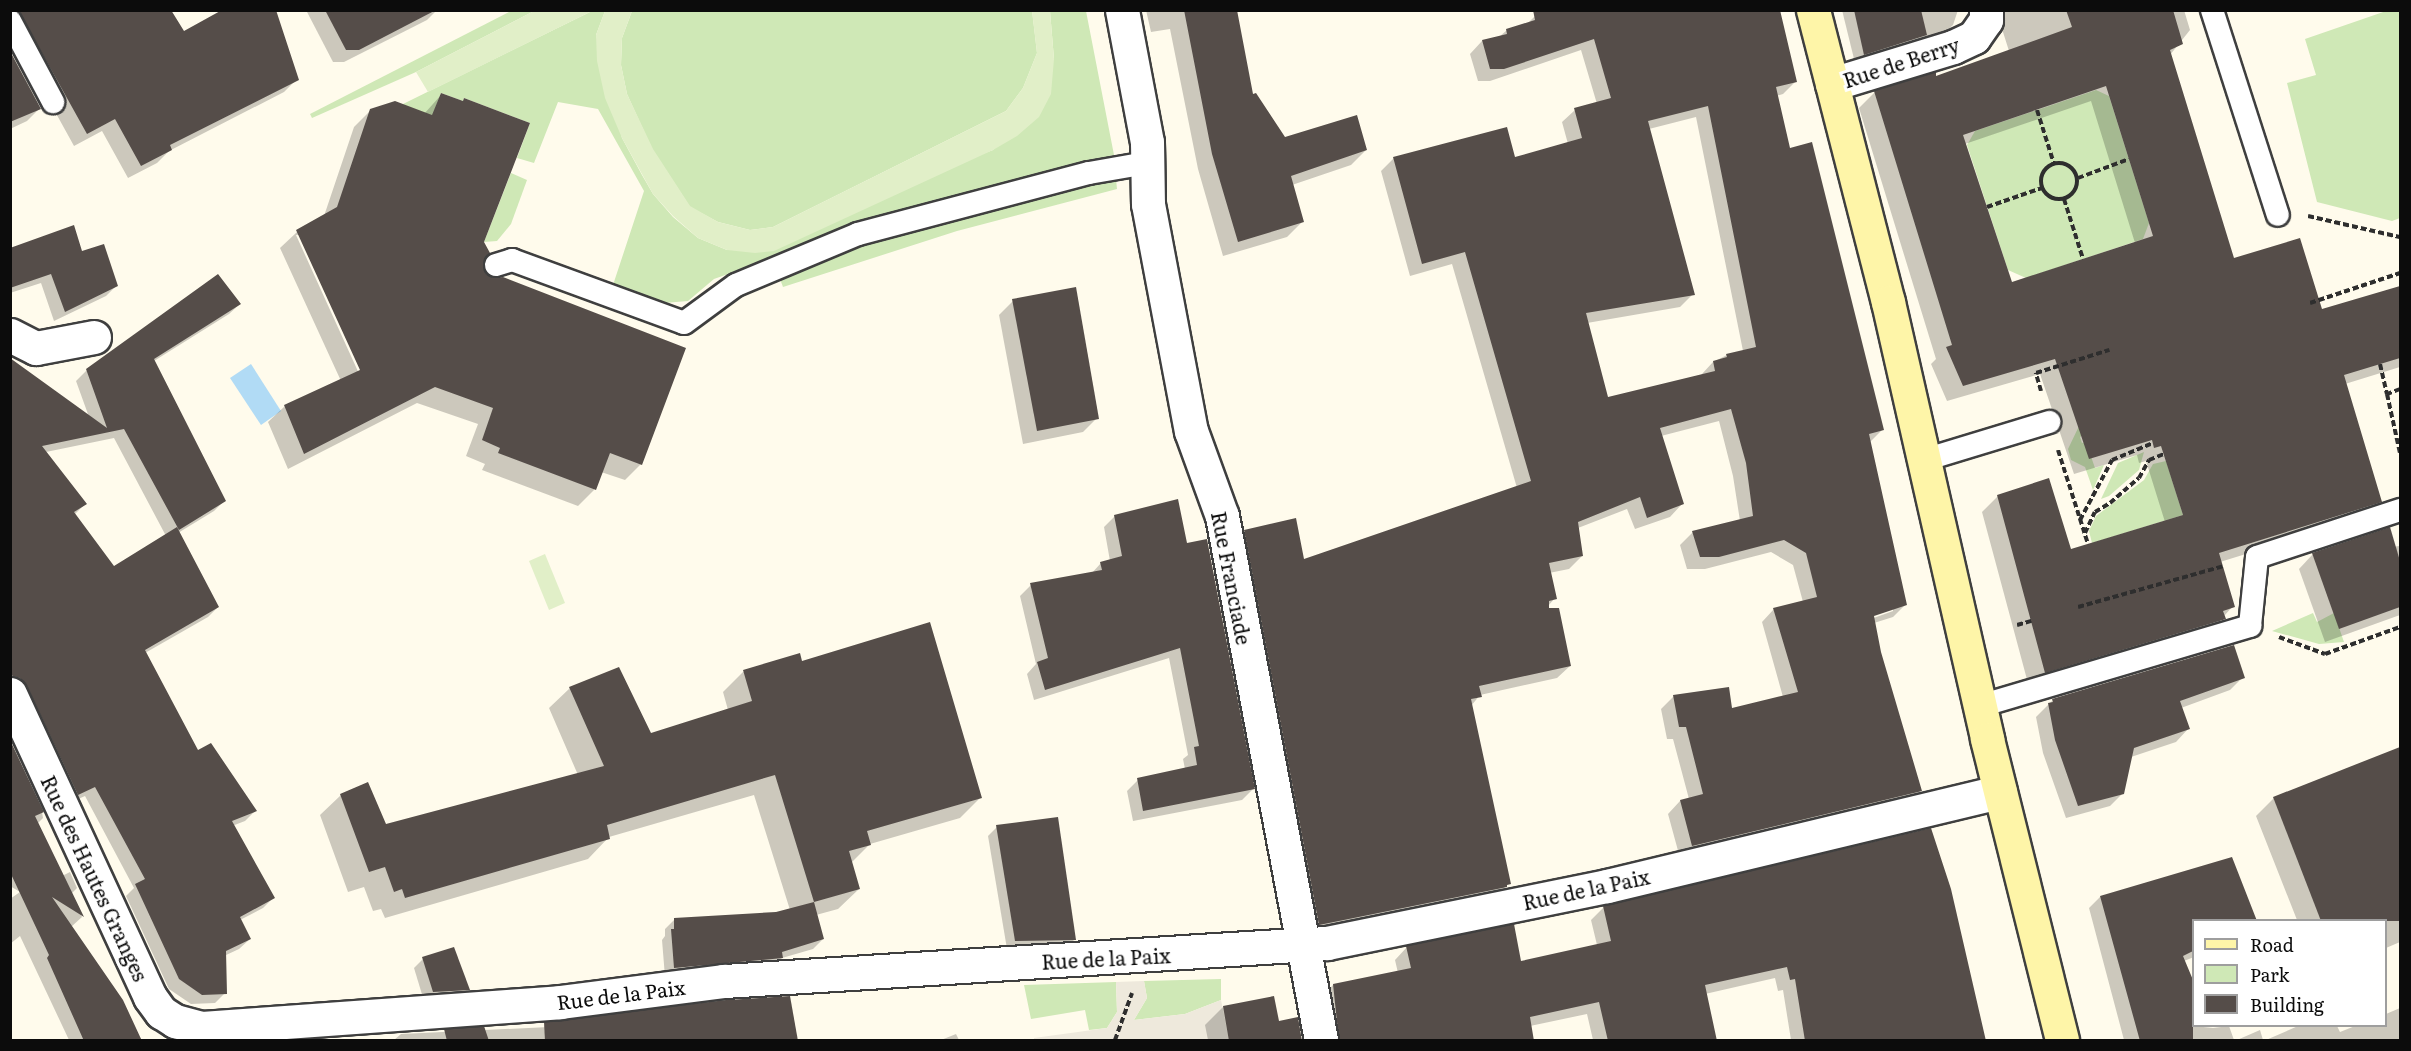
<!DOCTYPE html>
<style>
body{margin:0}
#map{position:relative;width:2411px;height:1051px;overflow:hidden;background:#fffbec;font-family:Literata,serif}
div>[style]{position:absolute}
.green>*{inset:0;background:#cfe8b6}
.pitch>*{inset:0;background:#e1efc8}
.plaza>*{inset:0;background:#eee9dc}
.water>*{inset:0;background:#b1dbf5}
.shadow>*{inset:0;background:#0003}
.building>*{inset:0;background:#554d49}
.path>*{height:4px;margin-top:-2px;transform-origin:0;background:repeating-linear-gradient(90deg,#2e2e2e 0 6px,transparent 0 9px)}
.path>.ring{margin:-2px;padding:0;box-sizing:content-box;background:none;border:4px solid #2e2e2e;border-radius:50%}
.roads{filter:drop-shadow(2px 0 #3f3f3f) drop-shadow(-2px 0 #3f3f3f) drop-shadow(0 2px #3f3f3f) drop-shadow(0 -2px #3f3f3f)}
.service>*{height:22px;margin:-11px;padding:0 11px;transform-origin:11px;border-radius:11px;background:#fff}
.minor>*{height:33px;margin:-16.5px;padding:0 16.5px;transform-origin:16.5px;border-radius:16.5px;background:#fff}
.secondary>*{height:33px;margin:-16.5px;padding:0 16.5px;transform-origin:16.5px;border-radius:16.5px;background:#fef5a8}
span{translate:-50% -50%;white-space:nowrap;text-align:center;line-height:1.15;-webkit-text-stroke:6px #fff;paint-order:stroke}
.street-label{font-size:20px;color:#0c0c0c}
.frame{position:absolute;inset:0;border:12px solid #0c0c0c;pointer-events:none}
.legend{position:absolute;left:2192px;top:919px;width:195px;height:108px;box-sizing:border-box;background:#fff;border:2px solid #9e9e9e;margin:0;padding:8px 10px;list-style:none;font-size:18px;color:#0c0c0c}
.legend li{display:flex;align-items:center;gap:12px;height:30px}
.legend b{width:30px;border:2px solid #9e9e9e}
</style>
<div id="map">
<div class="green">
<i style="clip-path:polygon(513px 10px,534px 11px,416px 72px,312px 118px,310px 114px)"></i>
<i style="clip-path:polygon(1032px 10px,1037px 53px,1023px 88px,1006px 111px,773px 227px,750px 230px,718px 222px,690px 207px,652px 149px,627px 94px,621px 65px,622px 38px,632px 11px)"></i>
<i style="clip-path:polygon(2389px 10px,2400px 11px,2400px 218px,2392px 221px,2317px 202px,2287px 83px,2316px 75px,2305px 39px)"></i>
<i style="clip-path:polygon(592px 11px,605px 11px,596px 35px,622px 138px,642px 175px,653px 194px,673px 217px,698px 238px,727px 250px,993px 150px,1054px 59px,1050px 11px,1086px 11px,1114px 155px,981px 193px,742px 269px,714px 279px,688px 301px,664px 303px,613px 285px,644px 191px,598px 109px,558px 102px,534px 163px,517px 158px,530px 123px,464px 98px,463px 101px,441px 93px,417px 156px,403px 104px)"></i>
<i style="clip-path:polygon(2096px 90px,2109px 96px,2149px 223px,2143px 239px,2026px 278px,2008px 270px,1967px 145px,1975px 131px)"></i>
<i style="clip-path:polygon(511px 173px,527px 180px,511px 224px,497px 241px,484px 242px)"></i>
<i style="clip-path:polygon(1116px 179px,1117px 189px,957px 231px,783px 287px,780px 279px,868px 242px)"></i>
<i style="clip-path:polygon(2080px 424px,2083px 435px,2080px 437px,2082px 443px,2086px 442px,2095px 468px,2104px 465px,2093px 490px,2085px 467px,2071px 460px,2068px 449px)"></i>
<i style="clip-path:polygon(2144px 452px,2139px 470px,2109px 496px,2101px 499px,2118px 463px)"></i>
<i style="clip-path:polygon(2166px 461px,2183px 515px,2092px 543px,2089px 531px,2096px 516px,2144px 480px,2153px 464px)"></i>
<i style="clip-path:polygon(2313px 613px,2317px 622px,2334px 613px,2344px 642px,2319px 644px,2272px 631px)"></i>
<i style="clip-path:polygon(1221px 979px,1221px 1000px,1185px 1014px,1134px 1020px,1147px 998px,1144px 981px)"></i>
<i style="clip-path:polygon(1116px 982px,1117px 1012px,1107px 1028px,1089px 1030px,1085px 1010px,1031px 1019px,1024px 985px)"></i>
</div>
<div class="pitch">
<i style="clip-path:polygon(534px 11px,592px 11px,428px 92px,416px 72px)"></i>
<i style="clip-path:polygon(605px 11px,632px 11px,622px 38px,621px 65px,627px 94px,653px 149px,690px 206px,718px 222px,750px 230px,773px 227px,1006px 111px,1023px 88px,1037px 53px,1032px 11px,1050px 11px,1054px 59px,1051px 94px,1039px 117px,1017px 136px,993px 150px,774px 251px,755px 253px,727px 250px,698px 238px,673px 216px,653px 194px,622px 138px,605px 98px,597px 61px,596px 35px)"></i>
<i style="clip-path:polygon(545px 554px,565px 603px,549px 610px,529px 561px)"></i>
</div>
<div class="plaza">
<i style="clip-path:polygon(1144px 981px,1147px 998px,1134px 1020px,1185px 1014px,1221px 1000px,1229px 1040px,1034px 1040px,1034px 1038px,1107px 1028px,1117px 1012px,1116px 982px)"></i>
</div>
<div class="water">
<i style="clip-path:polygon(251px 364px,281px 411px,261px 425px,230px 378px)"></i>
</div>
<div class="shadow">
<i style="clip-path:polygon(10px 10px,170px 10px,184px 33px,297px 79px,284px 92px,169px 151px,157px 163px,128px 178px,102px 131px,74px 146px,10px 30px)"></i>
<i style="clip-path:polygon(306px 10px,437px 10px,427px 20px,344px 62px,333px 62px)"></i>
<i style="clip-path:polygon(1146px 10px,1236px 10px,1252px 96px,1285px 139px,1366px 150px,1351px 165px,1292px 185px,1302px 222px,1287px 237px,1223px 256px,1198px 169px,1170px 29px,1151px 32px)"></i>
<i style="clip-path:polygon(1842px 10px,1958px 10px,1953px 25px,1943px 34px,1855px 63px)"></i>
<i style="clip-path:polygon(evenodd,1996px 10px,2184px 10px,2190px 30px,2170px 55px,2233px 260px,2321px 311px,2400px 287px,2400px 367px,2345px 384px,2381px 501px,2365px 517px,2220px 562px,2233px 606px,2208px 634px,2029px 687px,1982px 512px,1998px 496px,2070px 551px,2165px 522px,2146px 461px,2139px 463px,2137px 455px,2074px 474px,2040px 374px,1947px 401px,1931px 364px,1936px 359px,1859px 108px,1875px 92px,1933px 78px,2009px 51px,1996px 10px,2091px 101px,2135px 243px,2011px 284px,1965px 144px,2091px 101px)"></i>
<i style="clip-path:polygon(evenodd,1535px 16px,1796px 81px,1783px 94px,1776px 96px,1789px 149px,1882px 430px,1870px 442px,1905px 605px,1893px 617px,1874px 623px,1879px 653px,1921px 790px,1908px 803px,1680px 858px,1668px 814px,1680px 801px,1689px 799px,1673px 739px,1667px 739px,1661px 709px,1674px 696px,1731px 710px,1783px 697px,1762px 622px,1774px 609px,1803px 602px,1793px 565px,1771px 552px,1705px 569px,1687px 569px,1680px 545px,1693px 532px,1740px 521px,1733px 476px,1719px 421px,1661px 436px,1682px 504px,1670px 517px,1635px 529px,1627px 509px,1578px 528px,1582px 556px,1569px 569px,1549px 573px,1555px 598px,1548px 606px,1570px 666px,1557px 678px,1480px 695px,1471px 706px,1509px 883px,1493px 899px,1307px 936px,1232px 544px,1245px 532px,1303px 561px,1517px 488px,1452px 264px,1410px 276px,1381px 171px,1394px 158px,1514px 159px,1568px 144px,1562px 122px,1575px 110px,1597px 104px,1581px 50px,1490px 81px,1478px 81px,1470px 54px,1482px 41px,1499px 37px,1507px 30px,1526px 25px,1535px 16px,1696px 117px,1743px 351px,1727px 355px,1713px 362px,1701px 375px,1607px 399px,1587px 323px,1680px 307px,1693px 294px,1649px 129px,1696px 117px,1535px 16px,1893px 608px,1893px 611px,1868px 620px,1867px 617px,1893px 608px)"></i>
<i style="clip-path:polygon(10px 54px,40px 108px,27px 121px,10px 129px)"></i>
<i style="clip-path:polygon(evenodd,441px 95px,462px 102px,464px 100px,483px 242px,482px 270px,641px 464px,625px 480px,601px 472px,594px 490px,578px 506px,482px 470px,485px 464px,466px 456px,478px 424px,417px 403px,288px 469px,268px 422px,285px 406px,341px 381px,280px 248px,297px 232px,324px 216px,354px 127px,371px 110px,424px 114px,441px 95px,296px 235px,299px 235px,364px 377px,361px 378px,296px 235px)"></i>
<i style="clip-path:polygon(10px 249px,81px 253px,116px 286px,106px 296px,54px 321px,41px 283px,10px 293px)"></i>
<i style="clip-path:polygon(evenodd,218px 276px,240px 304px,229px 314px,154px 361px,224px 501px,214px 511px,178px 533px,218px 607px,208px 617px,145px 653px,197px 752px,255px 811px,245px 821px,232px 826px,273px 898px,263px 908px,240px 920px,250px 939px,239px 949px,224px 956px,225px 993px,215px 1003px,191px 1004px,169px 989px,126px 896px,134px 888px,85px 796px,67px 804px,10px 689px,10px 360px,89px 417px,76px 381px,86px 371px,218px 276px,114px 438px,166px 536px,113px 568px,74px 515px,85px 504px,46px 452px,114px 438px)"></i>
<i style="clip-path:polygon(1013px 301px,1097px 418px,1083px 432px,1023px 444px,999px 315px)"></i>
<i style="clip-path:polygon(1115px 516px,1186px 545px,1253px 789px,1242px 800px,1133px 821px,1127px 791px,1138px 780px,1185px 769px,1183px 759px,1188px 755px,1169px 658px,1034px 700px,1027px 674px,1036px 664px,1020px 596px,1031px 585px,1091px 574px,1101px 563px,1110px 561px,1104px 527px)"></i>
<i style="clip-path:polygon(2400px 546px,2400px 615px,2325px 642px,2299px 569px,2313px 554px)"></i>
<i style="clip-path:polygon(801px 663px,980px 798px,960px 818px,870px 844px,851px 863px,859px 889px,838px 909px,816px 915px,823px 939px,813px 949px,782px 958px,772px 968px,665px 977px,662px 940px,665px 936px,665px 929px,675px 919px,776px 913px,790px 910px,754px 795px,609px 837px,588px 859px,385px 918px,381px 909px,373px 911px,364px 887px,348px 892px,320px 815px,341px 795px,386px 826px,578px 775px,549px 708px,570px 688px,650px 735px,728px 710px,723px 692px,743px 672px)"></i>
<i style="clip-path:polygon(2243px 677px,2230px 690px,2181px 708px,2188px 729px,2176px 742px,2131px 757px,2123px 793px,2110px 806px,2066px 818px,2043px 753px,2036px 717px,2053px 700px)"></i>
<i style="clip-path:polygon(10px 743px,42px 812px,43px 818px,37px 824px,62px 876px,70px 872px,77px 888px,71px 894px,82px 917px,71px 927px,141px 1040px,69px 1040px,20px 936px,10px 944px,10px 899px,20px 892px,10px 886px)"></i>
<i style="clip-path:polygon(2400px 748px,2400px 942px,2386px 948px,2386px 920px,2297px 920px,2256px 816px,2274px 798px)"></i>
<i style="clip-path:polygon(997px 827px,1075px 939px,1065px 949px,1007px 949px,988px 836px)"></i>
<i style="clip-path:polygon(1930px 830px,1985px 1040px,1791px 1040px,1783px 990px,1778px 991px,1775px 978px,1705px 994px,1715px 1040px,1593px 1040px,1587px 1014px,1530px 1026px,1533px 1040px,1329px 1040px,1321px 998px,1333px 985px,1398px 973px,1395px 960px,1407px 947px,1520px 963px,1597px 945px,1591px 920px,1604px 907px)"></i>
<i style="clip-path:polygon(2100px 897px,2194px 920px,2194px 957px,2184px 961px,2194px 984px,2194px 1026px,2213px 1028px,2229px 1026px,2234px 1040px,2124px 1040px,2089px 908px)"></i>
<i style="clip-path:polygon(423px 959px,469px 989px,460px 998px,424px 1001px,414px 968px)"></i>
<i style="clip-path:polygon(1223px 1007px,1281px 1040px,1208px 1040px,1205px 1025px)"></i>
<i style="clip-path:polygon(2400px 1008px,2399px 1040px,2266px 1040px,2298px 1026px,2337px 1026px,2340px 1032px,2355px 1026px,2386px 1026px,2386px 1014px)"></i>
<i style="clip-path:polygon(569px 1026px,796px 1040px,394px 1040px,401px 1034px)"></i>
<i style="clip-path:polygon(2260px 1030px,2263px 1040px,2237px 1040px)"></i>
<i style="clip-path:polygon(956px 1034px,959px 1040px,941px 1040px)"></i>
</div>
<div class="building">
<i style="clip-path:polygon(18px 10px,171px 10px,184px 31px,222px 10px,276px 10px,299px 80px,170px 145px,172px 150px,141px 166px,115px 119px,87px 134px)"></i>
<i style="clip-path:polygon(325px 10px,436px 10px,359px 50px,346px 50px)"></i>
<i style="clip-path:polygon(1184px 10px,1237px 10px,1253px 94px,1256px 93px,1285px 137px,1357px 115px,1367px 150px,1291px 176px,1304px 222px,1238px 242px,1212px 154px)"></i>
<i style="clip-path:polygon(evenodd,1533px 10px,1780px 10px,1797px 82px,1776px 87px,1790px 148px,1812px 142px,1884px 430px,1869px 434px,1907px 605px,1874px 616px,1881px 652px,1922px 791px,1692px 846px,1680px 800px,1703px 794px,1686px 727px,1679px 727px,1673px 695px,1729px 687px,1732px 708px,1798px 692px,1773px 608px,1817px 597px,1806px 553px,1784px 540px,1719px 557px,1700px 557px,1692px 531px,1753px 516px,1746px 463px,1731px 409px,1660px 428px,1684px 504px,1647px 518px,1640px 497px,1578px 522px,1583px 556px,1549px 563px,1557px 599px,1549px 601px,1549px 608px,1559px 608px,1571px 666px,1479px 686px,1482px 697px,1471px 699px,1511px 884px,1507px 885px,1507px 887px,1319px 925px,1244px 530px,1296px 518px,1304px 559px,1531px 481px,1465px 252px,1422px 264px,1393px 157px,1507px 127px,1515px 157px,1582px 138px,1574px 108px,1611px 98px,1594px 39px,1504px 69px,1490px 69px,1482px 40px,1507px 34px,1506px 29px,1535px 20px,1533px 10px,1708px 106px,1756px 347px,1726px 354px,1727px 357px,1713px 361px,1715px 371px,1608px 397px,1586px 313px,1695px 295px,1648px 121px,1708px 106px)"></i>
<i style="clip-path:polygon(1854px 10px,1921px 10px,1927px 35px,1864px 55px)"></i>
<i style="clip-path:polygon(evenodd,2066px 10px,2173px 10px,2183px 44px,2170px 50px,2234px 258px,2300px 238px,2322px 309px,2400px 286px,2400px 358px,2344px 375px,2382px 502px,2219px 553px,2235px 607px,2223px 611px,2226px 619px,2045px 673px,1997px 495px,2049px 478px,2071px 549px,2183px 515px,2161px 446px,2154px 448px,2152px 440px,2089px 459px,2055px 359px,1963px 386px,1946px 347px,1952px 345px,1874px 91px,1936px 72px,1936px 76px,2072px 27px,2066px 10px,2106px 86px,2153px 236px,2012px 282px,1963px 135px,2106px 86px)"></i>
<i style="clip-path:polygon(10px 51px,41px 109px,10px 122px)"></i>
<i style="clip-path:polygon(441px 93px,463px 101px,464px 98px,530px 123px,484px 242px,490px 253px,483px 263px,486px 274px,494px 278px,503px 277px,686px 348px,642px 465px,610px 453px,596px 490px,498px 453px,500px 448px,482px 440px,493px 408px,435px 387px,304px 454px,284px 405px,360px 370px,296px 230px,337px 207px,370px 109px,395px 101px,432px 115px)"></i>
<i style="clip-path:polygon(74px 225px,82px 251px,104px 244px,118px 286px,65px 312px,51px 274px,10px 288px,10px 248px)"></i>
<i style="clip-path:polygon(218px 274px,241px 304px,154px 359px,226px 501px,179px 530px,124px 429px,42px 446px,87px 504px,74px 512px,114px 566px,177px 527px,219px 607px,145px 650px,198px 750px,211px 743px,257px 811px,232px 821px,275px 898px,240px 917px,251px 939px,226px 951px,227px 994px,202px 995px,179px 979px,135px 884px,145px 879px,95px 787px,78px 795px,27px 686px,20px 678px,10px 675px,10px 358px,107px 428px,86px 369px)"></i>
<i style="clip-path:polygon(1076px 287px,1099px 419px,1037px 431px,1012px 299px)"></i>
<i style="clip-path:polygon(1178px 499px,1187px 543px,1207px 539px,1255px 789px,1143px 811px,1137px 778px,1197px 765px,1194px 747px,1199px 746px,1180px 648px,1045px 690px,1037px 662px,1048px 658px,1030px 583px,1102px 570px,1100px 562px,1122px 556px,1114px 515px)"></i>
<i style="clip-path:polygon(2390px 527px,2400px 561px,2400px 607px,2339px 629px,2312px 553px)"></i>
<i style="clip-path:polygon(930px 622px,982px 798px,867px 831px,871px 845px,849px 851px,860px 889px,814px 902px,775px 775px,607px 825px,610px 839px,405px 898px,402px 889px,394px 892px,385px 867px,369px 872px,340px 794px,368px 782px,386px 824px,604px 766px,569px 687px,619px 667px,651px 733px,752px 701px,743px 670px,800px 653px,802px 661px)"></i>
<i style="clip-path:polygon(2234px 645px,2245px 678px,2180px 701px,2190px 729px,2134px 748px,2124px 794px,2078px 806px,2055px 740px,2048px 703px,2053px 702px,2052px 699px)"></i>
<i style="clip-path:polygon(10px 740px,44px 812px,35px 816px,84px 917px,52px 897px,123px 1000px,142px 1041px,84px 1041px,47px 958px,49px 955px,10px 872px)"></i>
<i style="clip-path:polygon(2400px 747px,2400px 921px,2321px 921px,2273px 797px)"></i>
<i style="clip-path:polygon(1058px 817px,1076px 940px,1015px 941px,996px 825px)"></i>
<i style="clip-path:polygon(1931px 828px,1951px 889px,1986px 1041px,1805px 1041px,1795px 979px,1790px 980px,1787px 967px,1705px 985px,1717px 1041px,1608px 1041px,1599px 1002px,1530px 1017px,1534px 1041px,1339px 1041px,1333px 984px,1411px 968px,1406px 946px,1514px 924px,1521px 961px,1611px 941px,1603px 906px)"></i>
<i style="clip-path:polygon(2232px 857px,2257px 921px,2193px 921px,2193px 951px,2183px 956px,2193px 980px,2193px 1041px,2140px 1041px,2100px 896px)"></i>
<i style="clip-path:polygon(814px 902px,824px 939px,782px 952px,783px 958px,674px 968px,671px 929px,674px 929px,674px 918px,776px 912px)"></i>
<i style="clip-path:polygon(454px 947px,470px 990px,433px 992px,422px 957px)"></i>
<i style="clip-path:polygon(790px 996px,798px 1041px,545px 1041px,544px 1022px,726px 1000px)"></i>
<i style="clip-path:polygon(1274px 996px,1279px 1021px,1298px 1017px,1302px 1041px,1229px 1041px,1223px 1006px)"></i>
<i style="clip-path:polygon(484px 1026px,489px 1041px,447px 1041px,444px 1029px)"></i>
</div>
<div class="path">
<i style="left:2037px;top:110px;width:57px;rotate:72.5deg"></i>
<i class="ring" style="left:2041px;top:163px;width:32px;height:32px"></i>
<i style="left:2078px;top:178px;width:54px;rotate:-20.4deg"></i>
<i style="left:2064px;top:199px;width:63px;rotate:72.4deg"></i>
<i style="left:1987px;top:207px;width:58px;rotate:-19.1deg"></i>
<i style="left:2308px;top:216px;width:94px;rotate:12.9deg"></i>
<i style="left:2310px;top:303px;width:95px;rotate:-18.4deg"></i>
<i style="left:2380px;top:364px;width:31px;rotate:77deg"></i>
<i style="left:2400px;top:389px;width:14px;rotate:159deg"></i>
<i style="left:2387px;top:394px;width:60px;rotate:77.6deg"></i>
<i style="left:2041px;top:391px;width:19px;rotate:-106deg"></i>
<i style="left:2036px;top:373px;width:77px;rotate:-17.5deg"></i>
<i style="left:2058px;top:450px;width:99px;rotate:72.3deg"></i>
<i style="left:2080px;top:520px;width:68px;rotate:-61.9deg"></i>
<i style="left:2112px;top:460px;width:44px;rotate:-22.5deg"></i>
<i style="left:2085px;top:533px;width:23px;rotate:-65deg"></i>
<i style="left:2095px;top:512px;width:17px;rotate:-31deg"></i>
<i style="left:2110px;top:503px;width:38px;rotate:-41deg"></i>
<i style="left:2139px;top:478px;width:21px;rotate:-61deg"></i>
<i style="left:2149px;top:460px;width:16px;rotate:-22deg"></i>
<i style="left:2078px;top:607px;width:152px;rotate:-15.7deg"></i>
<i style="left:2017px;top:625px;width:15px;rotate:-16deg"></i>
<i style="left:2279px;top:637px;width:49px;rotate:20.3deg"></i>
<i style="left:2325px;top:654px;width:80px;rotate:-19.8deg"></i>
<i style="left:1115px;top:1040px;width:50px;rotate:-70.1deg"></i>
</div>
<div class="roads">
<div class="service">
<i style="left:2212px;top:10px;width:215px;rotate:72.2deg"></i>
<i style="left:10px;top:21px;width:92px;rotate:62deg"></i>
<i style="left:496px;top:265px;width:17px;rotate:-17deg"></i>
<i style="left:512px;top:260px;width:183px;rotate:20.1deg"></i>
<i style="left:684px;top:323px;width:64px;rotate:-36.2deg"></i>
<i style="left:736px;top:285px;width:132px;rotate:-22.7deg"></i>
<i style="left:858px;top:234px;width:239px;rotate:-14.8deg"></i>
<i style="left:1089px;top:173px;width:59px;rotate:-9.8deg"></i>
<i style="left:1924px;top:460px;width:131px;rotate:-16.9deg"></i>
<i style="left:1980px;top:706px;width:282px;rotate:-16.5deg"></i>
<i style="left:2250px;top:626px;width:69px;rotate:-84.2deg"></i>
<i style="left:2257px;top:557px;width:151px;rotate:-18.2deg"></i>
</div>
<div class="minor">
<i style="left:1122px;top:10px;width:134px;rotate:79.3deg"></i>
<i style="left:1147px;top:142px;width:62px;rotate:89.1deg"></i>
<i style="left:1148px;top:204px;width:231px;rotate:79.3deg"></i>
<i style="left:1191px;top:431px;width:90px;rotate:70deg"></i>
<i style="left:1222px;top:516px;width:533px;rotate:79.3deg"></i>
<i style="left:1832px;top:84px;width:127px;rotate:-17deg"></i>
<i style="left:1953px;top:47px;width:23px;rotate:-25deg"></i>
<i style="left:1974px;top:37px;width:21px;rotate:-55deg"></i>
<i style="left:1986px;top:20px;width:10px;rotate:-90deg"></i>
<i style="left:10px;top:335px;width:29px;rotate:27deg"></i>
<i style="left:36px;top:348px;width:59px;rotate:-10.7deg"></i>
<i style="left:10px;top:694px;width:334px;rotate:65.2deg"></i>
<i style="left:150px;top:997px;width:19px;rotate:54deg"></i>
<i style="left:161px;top:1012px;width:17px;rotate:33deg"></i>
<i style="left:175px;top:1021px;width:27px;rotate:15deg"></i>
<i style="left:201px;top:1028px;width:360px;rotate:-4.1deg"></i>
<i style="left:560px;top:1002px;width:165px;rotate:-7.3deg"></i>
<i style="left:724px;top:981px;width:604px;rotate:-3.61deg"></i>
<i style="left:1327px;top:943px;width:286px;rotate:-11.5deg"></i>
<i style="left:1607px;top:886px;width:404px;rotate:-13.5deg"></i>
</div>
<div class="secondary">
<i style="left:1813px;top:10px;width:301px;rotate:75.6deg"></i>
<i style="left:1888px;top:302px;width:448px;rotate:77.2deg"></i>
<i style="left:1987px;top:739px;width:310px;rotate:76deg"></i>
</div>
</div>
<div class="street-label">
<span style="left:1901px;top:62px;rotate:-18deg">Rue de Berry</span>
<span style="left:1232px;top:578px;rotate:79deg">Rue Franciade</span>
<span style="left:95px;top:878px;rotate:65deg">Rue des Hautes Granges</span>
<span style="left:1586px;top:889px;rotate:-12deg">Rue de la Paix</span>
<span style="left:1106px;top:958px;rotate:-3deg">Rue de la Paix</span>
<span style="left:621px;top:994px;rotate:-7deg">Rue de la Paix</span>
</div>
<div class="frame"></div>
<ul class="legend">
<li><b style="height:8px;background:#fef5a8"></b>Road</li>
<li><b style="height:16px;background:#cfe8b6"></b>Park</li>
<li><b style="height:16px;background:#554d49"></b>Building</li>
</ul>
</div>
